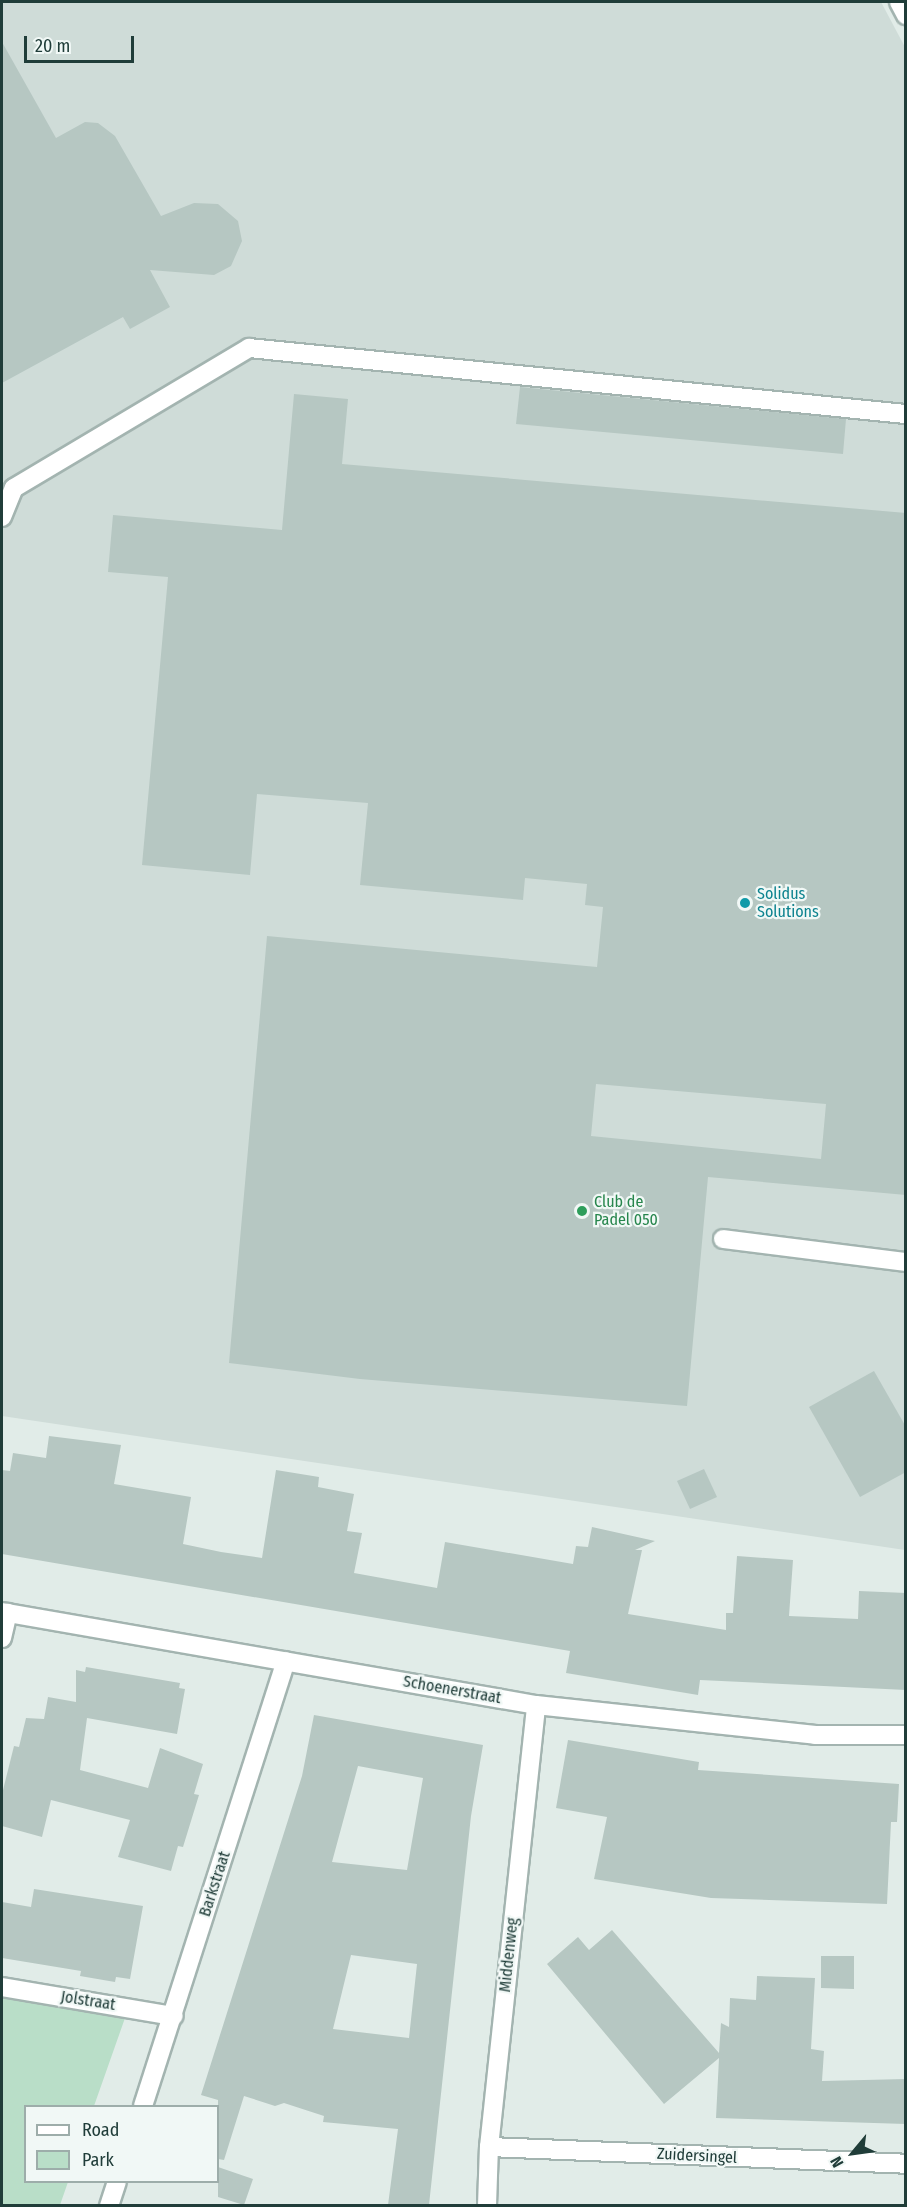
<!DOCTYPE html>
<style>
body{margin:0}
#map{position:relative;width:907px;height:2207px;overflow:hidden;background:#e1ece8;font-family:"Fira Sans Condensed",sans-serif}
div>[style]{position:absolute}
.built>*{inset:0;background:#cfdcd8}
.green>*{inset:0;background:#b9dec8}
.building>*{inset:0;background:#b6c7c2}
.roads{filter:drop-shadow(2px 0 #a3b4b0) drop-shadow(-2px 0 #a3b4b0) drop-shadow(0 2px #a3b4b0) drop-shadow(0 -2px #a3b4b0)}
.lane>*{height:18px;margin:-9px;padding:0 9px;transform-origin:9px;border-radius:9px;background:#fff}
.street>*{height:18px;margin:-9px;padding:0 9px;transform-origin:9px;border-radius:9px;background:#fff}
.dots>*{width:16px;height:16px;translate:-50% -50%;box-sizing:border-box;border:3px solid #f1f8f6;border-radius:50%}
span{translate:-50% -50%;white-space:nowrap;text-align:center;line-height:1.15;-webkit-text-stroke:4.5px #f1f8f6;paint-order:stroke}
.culture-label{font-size:16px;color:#0d838f}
.left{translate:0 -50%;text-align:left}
.leisure-label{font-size:16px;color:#27864d}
.street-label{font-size:16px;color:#203d39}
.frame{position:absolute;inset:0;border:3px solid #203d39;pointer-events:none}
.legend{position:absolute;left:24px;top:2105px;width:195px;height:78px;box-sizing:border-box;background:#f1f8f6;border:2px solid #9dadaa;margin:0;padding:8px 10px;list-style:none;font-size:18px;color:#203d39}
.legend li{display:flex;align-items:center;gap:12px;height:30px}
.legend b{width:30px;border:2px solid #9dadaa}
.north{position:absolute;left:823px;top:2123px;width:60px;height:60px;-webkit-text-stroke:4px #f1f8f6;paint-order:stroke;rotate:241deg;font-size:16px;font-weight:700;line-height:24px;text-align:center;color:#203d39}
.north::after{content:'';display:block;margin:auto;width:21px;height:27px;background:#203d39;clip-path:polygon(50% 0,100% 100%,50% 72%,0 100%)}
.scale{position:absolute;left:24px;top:36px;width:110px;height:27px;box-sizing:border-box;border:3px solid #203d39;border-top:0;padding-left:8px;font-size:18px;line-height:21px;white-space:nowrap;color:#203d39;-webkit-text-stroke:4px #f1f8f6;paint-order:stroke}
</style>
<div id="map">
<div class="built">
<i style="clip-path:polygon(2px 2px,881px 2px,906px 49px,905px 1550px,2px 1416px)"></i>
</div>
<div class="green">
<i style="clip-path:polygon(2px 1996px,125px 2018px,94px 2106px,26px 2106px,26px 2182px,68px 2182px,60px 2205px,2px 2205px)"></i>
</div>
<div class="building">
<i style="clip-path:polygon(2px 42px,56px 138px,85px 122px,98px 123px,115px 136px,161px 216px,194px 203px,218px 204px,238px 221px,242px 241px,231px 266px,214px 275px,150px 270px,170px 307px,130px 329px,123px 317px,2px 383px)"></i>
<i style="clip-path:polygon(520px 387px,846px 419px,843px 454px,516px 424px)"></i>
<i style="clip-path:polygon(evenodd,294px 394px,348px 399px,342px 464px,906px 513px,906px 1195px,708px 1177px,687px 1406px,360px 1379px,229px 1363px,267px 936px,597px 967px,603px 907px,585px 905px,587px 884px,525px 878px,523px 900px,360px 885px,368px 803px,257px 794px,250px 875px,142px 865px,168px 577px,108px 572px,113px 515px,282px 530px,294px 394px,596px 1084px,826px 1104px,821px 1159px,591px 1136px,596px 1084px)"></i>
<i style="clip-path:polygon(874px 1371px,906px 1427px,906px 1472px,860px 1497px,809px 1407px)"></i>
<i style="clip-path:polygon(49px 1436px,121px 1445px,114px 1484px,191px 1497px,183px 1544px,221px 1552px,262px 1558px,276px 1470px,319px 1477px,318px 1487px,354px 1494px,347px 1531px,362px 1533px,354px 1573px,437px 1588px,445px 1542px,573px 1564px,576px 1546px,588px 1547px,592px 1527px,655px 1541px,635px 1550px,642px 1550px,628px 1614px,726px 1630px,726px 1613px,733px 1613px,737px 1556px,793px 1560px,789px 1616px,858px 1619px,859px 1591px,906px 1593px,906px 1690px,700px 1680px,698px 1695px,566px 1673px,570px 1651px,2px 1554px,2px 1470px,10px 1471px,13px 1453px,46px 1458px)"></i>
<i style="clip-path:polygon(704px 1469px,717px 1497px,690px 1509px,677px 1481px)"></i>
<i style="clip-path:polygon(86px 1667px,180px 1683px,179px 1688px,185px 1689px,177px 1734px,87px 1718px,80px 1770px,148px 1788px,160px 1748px,203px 1764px,194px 1794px,199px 1795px,183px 1847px,178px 1846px,171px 1871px,118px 1857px,130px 1820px,51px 1800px,42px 1837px,2px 1826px,2px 1794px,14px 1746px,19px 1747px,26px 1718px,44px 1719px,48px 1697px,76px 1702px,76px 1670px,85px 1672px)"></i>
<i style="clip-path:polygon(evenodd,314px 1715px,483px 1745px,471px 1816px,429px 2205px,388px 2205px,398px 2129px,323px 2122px,324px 2116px,284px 2103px,275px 2106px,244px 2096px,224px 2160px,218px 2159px,218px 2100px,201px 2095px,302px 1776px,314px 1715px,358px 1766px,423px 1778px,407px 1870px,332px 1862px,358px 1766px,314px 1715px,351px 1955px,417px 1964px,409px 2038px,333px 2029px,351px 1955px)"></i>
<i style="clip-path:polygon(568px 1740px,699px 1762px,698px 1770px,899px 1784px,897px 1822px,891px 1822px,887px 1904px,711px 1898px,594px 1879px,607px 1817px,556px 1808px)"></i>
<i style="clip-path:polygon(34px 1889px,143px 1906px,130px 1979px,116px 1977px,115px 1982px,80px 1976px,81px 1971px,2px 1958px,2px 1902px,31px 1907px)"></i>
<i style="clip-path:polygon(612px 1930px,719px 2053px,721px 2023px,729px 2027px,730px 1998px,756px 2000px,757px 1976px,815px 1978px,811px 2049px,824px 2051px,822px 2081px,906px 2079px,906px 2124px,716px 2118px,719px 2058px,664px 2104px,547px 1964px,578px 1937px,589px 1950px)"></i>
<i style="clip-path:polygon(821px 1956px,854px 1956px,854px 1989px,821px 1988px)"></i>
<i style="clip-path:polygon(218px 2167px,253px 2179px,244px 2205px,218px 2197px)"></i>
</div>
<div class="roads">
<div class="lane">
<i style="left:2px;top:517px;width:31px;rotate:-68deg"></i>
<i style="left:14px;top:488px;width:274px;rotate:-30.8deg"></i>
<i style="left:249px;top:348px;width:660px;rotate:5.74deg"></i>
<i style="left:723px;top:1239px;width:184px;rotate:7.2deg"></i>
</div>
<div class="street">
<i style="left:899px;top:2px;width:15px;rotate:62deg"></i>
<i style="left:2px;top:1612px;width:542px;rotate:9.88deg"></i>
<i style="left:536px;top:1705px;width:281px;rotate:6.1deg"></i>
<i style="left:815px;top:1735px;width:91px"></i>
<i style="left:2px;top:1638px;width:26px;rotate:-77deg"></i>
<i style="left:2px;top:1987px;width:174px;rotate:9.6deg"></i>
<i style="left:143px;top:2106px;width:467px;rotate:-72.2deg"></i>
<i style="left:489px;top:2147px;width:417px;rotate:2.3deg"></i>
<i style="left:109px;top:2206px;width:25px;rotate:-72deg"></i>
<i style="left:487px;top:2206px;width:59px;rotate:-88.1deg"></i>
<i style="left:489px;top:2147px;width:444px;rotate:-83.9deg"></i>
</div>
</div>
<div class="dots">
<i style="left:745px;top:903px;background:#0f9aa8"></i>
<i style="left:582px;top:1211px;background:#2e9e5b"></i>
</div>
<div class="culture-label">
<span class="left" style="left:757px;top:903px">Solidus<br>Solutions</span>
</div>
<div class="leisure-label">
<span class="left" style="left:594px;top:1211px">Club de<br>Padel 050</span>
</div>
<div class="street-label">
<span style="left:452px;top:1690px;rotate:10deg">Schoenerstraat</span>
<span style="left:215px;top:1884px;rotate:-72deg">Barkstraat</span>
<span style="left:509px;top:1955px;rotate:-84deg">Middenweg</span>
<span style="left:88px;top:2001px;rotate:9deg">Jolstraat</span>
<span style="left:697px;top:2156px;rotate:3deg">Zuidersingel</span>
</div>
<div class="frame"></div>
<ul class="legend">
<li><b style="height:8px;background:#fff"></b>Road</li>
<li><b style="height:16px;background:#b9dec8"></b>Park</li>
</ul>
<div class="north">N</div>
<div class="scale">20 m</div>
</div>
